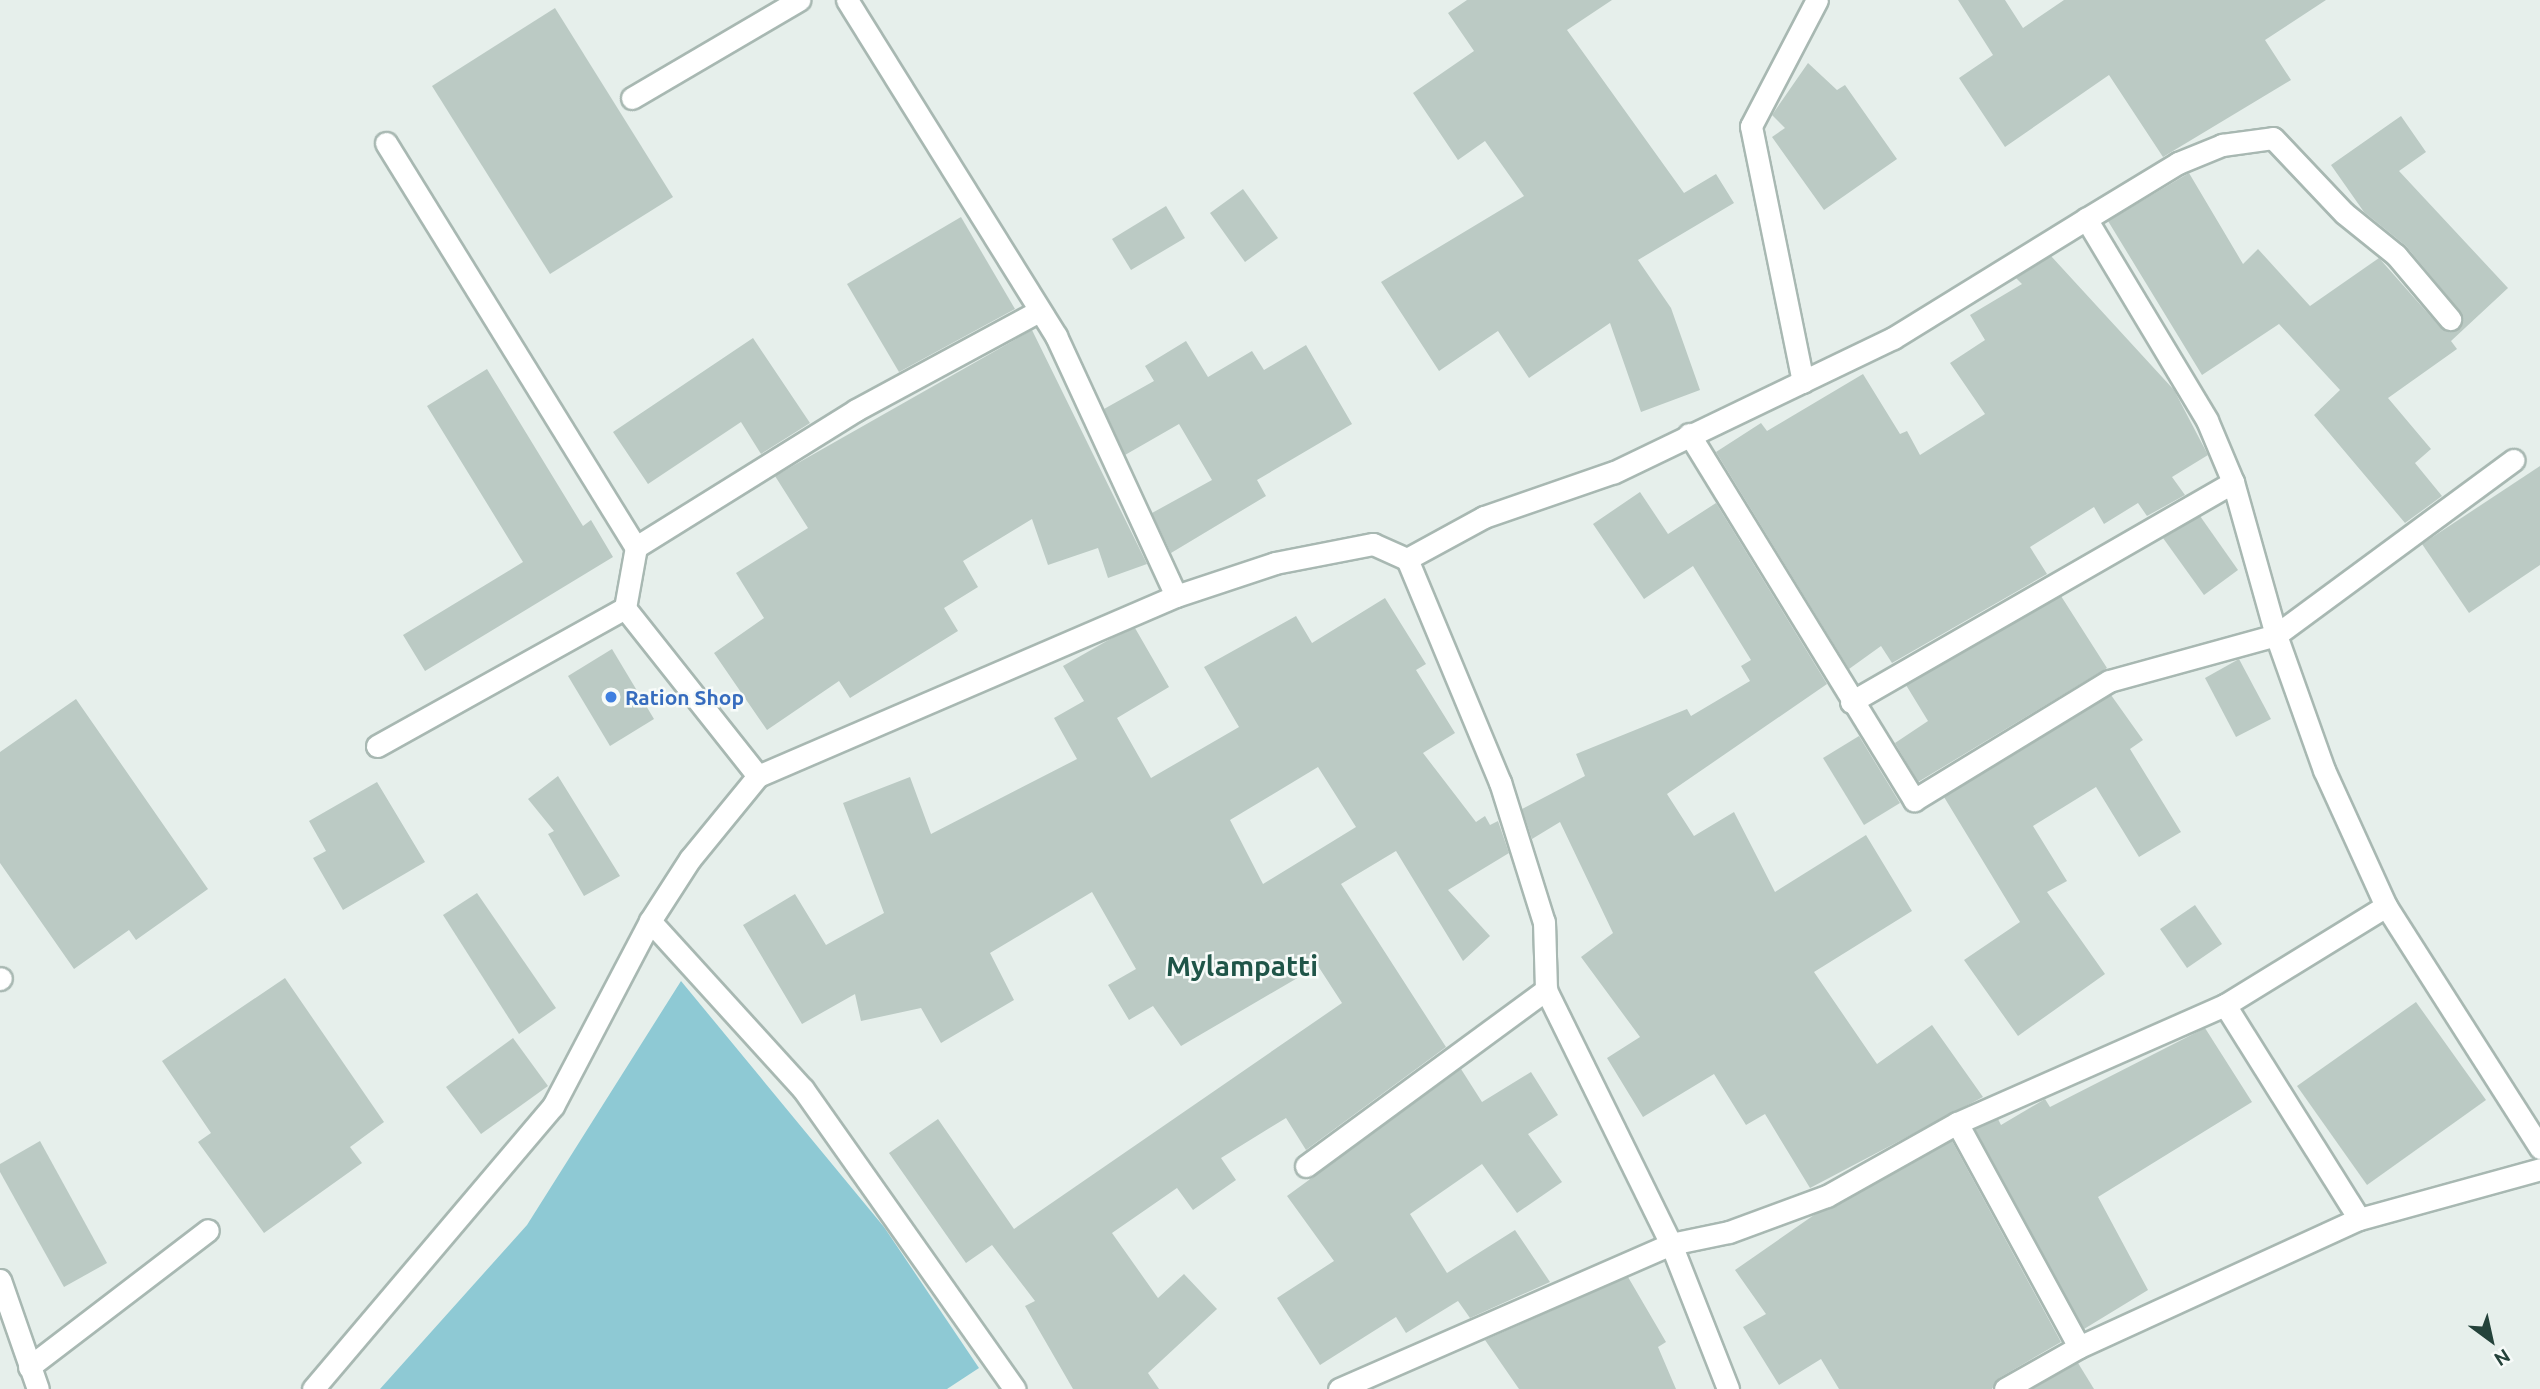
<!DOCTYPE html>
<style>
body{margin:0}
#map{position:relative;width:2540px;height:1389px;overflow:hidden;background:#e6efeb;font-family:Ubuntu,sans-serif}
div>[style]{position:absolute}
.water>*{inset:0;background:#8ec9d4}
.building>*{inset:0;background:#bbcac4}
.roads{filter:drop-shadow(2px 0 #a8b8b2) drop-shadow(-2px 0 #a8b8b2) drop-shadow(0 2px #a8b8b2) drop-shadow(0 -2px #a8b8b2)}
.minor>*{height:21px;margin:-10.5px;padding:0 10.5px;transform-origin:10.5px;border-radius:10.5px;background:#fff}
.dots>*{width:19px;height:19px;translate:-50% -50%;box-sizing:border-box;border:4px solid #f7fbf9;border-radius:50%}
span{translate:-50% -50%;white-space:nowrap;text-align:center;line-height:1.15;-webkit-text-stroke:5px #f7fbf9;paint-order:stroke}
.shop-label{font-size:21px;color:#366cbe;font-weight:700}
.left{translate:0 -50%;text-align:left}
.district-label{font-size:28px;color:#1f5548;font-weight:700}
.north{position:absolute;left:2456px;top:1305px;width:70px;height:70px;-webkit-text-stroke:5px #f7fbf9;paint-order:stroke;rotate:147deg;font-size:19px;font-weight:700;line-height:28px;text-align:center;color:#24423a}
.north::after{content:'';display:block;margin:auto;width:24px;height:32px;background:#24423a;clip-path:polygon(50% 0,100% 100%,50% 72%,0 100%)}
</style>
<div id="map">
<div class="water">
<i style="clip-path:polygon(681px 981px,884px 1227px,979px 1368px,947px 1389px,380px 1389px,527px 1225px)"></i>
</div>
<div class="building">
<i style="clip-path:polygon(1467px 0,1612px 0,1567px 30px,1684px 193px,1716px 174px,1734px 203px,1638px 260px,1671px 308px,1700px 390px,1641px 412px,1610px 323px,1529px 378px,1498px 331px,1439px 371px,1381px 282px,1524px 196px,1485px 141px,1458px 160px,1413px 93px,1474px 51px,1448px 13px)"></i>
<i style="clip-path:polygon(1958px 0,2005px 0,2023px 28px,2064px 0,2326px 0,2265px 40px,2291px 80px,2163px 157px,2109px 75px,2005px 147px,1959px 78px,1993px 55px)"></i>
<i style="clip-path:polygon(555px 8px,673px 197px,550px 274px,432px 86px)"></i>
<i style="clip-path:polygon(1808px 63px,1837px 90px,1845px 85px,1897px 159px,1824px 210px,1772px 137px,1785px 128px,1772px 115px)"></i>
<i style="clip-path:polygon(2401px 116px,2426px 152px,2399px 171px,2508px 288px,2451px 341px,2457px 349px,2388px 398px,2431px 449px,2415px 463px,2442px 496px,2405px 523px,2314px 415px,2340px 390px,2279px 324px,2202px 375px,2108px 221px,2189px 173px,2243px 264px,2258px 249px,2310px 306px,2379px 258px,2440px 327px,2453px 332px,2462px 323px,2460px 311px,2406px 246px,2364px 212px,2331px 165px)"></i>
<i style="clip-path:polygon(1243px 189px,1278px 238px,1245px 262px,1210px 213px)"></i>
<i style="clip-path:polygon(1166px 206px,1185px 238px,1131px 270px,1112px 239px)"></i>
<i style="clip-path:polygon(961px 217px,1015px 309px,899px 372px,847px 284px)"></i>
<i style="clip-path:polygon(2051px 256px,2174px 390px,2208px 455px,2172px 477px,2185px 495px,2147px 516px,2138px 503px,2104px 524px,2094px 507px,2030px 547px,2047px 574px,1892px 663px,1881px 646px,1849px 669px,1716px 452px,1761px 423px,1767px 431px,1863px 374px,1900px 434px,1907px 431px,1920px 455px,1985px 414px,1950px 363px,1985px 340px,1970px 315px,2022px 284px,2016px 278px)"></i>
<i style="clip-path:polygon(1032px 330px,1147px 564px,1108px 578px,1098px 548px,1048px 565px,1032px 519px,963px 561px,978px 587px,944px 608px,958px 631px,850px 698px,839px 681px,767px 730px,714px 653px,764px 618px,736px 573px,808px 528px,775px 476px)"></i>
<i style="clip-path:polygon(753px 338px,810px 423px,761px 454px,741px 422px,648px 484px,613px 432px)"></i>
<i style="clip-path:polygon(1186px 341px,1208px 377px,1252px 351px,1264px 370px,1306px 345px,1352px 424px,1257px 480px,1266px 496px,1171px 553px,1152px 513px,1212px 480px,1179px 424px,1125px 455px,1104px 409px,1154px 381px,1145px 366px)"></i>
<i style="clip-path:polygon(487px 369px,583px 526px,591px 520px,613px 557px,425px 671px,403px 635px,523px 562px,427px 406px)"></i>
<i style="clip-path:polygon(2540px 466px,2540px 565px,2469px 613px,2422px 544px)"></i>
<i style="clip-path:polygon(1640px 492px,1668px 534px,1716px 503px,1827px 684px,1667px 794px,1694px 836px,1734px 812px,1775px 892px,1866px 835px,1912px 911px,1814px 972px,1877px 1064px,1932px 1025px,1983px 1097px,1810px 1188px,1765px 1114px,1746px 1125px,1714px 1074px,1643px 1117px,1607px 1058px,1640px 1037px,1581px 957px,1613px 933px,1560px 822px,1532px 839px,1522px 809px,1585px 776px,1576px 754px,1687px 709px,1691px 716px,1750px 681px,1741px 666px,1751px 660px,1693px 566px,1644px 599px,1593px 524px)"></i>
<i style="clip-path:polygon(2200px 516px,2238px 570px,2204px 595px,2163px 538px)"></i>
<i style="clip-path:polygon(2061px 596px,2107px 668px,1918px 782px,1895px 743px,1928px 721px,1906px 685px)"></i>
<i style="clip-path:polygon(evenodd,1385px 598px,1426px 664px,1416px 670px,1455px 733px,1423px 753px,1476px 822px,1485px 816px,1490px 825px,1498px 821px,1509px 853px,1448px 890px,1490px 936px,1463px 961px,1396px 851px,1341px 884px,1446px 1047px,1306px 1150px,1286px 1118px,1221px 1158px,1236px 1180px,1193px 1210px,1177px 1188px,1112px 1233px,1158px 1298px,1184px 1274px,1217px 1309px,1148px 1373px,1159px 1389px,1073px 1389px,1025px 1306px,1035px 1301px,992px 1245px,966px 1263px,889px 1153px,938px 1119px,1014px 1229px,1342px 1003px,1318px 966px,1181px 1046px,1153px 1006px,1129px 1020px,1108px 985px,1136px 969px,1092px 892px,990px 953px,1014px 1000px,941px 1043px,921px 1008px,861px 1021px,855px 994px,802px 1024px,743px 925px,795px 894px,826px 945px,884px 913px,843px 803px,910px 777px,931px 834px,1077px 759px,1054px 718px,1084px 701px,1063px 666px,1112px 638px,1135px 628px,1169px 687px,1117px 718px,1151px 778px,1239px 727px,1204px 667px,1296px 616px,1312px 643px,1385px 598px,1318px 767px,1356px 827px,1263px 884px,1230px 820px,1318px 767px)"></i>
<i style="clip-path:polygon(612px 649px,654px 719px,610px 746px,568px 676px)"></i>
<i style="clip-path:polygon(2239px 659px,2271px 719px,2236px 737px,2205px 678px)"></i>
<i style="clip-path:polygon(2111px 695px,2143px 740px,2130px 749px,2181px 832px,2139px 857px,2096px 787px,2033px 826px,2067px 881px,2047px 892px,2105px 974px,2018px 1036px,1964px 960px,2020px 922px,1944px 797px)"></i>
<i style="clip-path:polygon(76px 699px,208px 889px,136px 940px,129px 930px,74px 969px,0 863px,0 752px)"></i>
<i style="clip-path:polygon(1859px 736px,1900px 803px,1864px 825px,1823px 758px)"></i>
<i style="clip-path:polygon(558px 776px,620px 876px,584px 896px,548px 834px,554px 831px,528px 799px)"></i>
<i style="clip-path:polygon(377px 782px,425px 862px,343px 910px,313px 858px,326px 851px,309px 821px)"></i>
<i style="clip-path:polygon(477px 893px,556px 1008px,519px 1034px,443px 915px)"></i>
<i style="clip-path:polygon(2195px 905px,2222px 944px,2187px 968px,2160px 929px)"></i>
<i style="clip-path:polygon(285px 978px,384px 1122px,350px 1147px,362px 1163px,264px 1233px,198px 1142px,211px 1133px,162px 1061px)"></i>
<i style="clip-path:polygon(2416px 1002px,2486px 1100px,2367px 1185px,2297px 1086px)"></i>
<i style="clip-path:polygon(2205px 1028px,2252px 1102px,2098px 1197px,2148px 1290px,2084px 1329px,1975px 1129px,1998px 1119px,2001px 1125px,2045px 1099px,2050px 1107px)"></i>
<i style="clip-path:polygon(513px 1038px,548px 1086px,481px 1134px,446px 1087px)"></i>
<i style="clip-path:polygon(1461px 1069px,1482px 1102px,1531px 1072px,1558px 1115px,1528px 1134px,1562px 1182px,1517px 1213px,1482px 1164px,1410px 1214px,1447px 1273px,1515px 1230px,1550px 1282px,1470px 1318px,1458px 1301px,1406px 1333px,1396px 1317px,1320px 1365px,1277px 1298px,1334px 1261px,1287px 1196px)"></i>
<i style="clip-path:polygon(40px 1141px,107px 1263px,64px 1287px,0 1172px,0 1164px)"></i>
<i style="clip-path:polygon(1952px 1141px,2061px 1342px,1999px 1378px,1992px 1389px,1839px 1389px,1821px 1359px,1779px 1385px,1743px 1327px,1766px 1314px,1735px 1270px,1814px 1215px)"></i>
<i style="clip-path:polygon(1628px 1277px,1666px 1342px,1658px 1347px,1676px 1389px,1519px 1389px,1485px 1340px)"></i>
<i style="clip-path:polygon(2078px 1363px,2094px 1389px,2032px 1389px)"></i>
</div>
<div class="roads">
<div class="minor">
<i style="left:847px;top:0;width:396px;rotate:58.1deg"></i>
<i style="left:1056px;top:336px;width:286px;rotate:65.2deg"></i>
<i style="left:632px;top:98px;width:194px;rotate:-30.4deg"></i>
<i style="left:386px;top:143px;width:475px;rotate:58.3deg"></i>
<i style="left:2086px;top:219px;width:108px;rotate:-31.3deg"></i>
<i style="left:2178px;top:163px;width:48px;rotate:-22.2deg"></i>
<i style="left:2222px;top:145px;width:51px;rotate:-7.8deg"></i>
<i style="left:2273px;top:138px;width:103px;rotate:46.6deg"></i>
<i style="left:2344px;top:213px;width:67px;rotate:38.9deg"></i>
<i style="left:2396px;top:255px;width:84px;rotate:49.8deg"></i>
<i style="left:1803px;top:382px;width:261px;rotate:-101.5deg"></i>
<i style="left:1751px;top:126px;width:142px;rotate:-62.4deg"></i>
<i style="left:1689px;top:434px;width:430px;rotate:58.4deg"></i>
<i style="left:1914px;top:800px;width:228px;rotate:-31.4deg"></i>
<i style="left:2109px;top:681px;width:173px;rotate:-15.4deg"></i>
<i style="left:2276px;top:635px;width:295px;rotate:-36.4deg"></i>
<i style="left:1851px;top:702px;width:441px;rotate:-29.9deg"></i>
<i style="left:377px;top:746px;width:284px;rotate:-29.1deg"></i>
<i style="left:758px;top:776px;width:214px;rotate:-128.4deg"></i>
<i style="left:625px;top:608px;width:62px;rotate:-79.8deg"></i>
<i style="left:636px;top:547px;width:259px;rotate:-31.9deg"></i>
<i style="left:856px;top:410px;width:208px;rotate:-28.4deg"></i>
<i style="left:2386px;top:906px;width:287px;rotate:57.5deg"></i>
<i style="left:650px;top:921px;width:227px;rotate:47.7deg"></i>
<i style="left:803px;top:1089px;width:367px;rotate:54.8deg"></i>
<i style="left:0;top:979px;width:1px;rotate:-45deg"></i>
<i style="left:2225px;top:1005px;width:252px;rotate:57.9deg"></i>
<i style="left:1957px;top:1123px;width:255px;rotate:61.4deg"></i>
<i style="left:1306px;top:1166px;width:298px;rotate:-36.3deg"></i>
<i style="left:0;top:1280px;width:115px;rotate:70.8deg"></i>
<i style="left:29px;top:1367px;width:225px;rotate:-37.4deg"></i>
<i style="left:313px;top:1389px;width:371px;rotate:-49.7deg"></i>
<i style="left:553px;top:1106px;width:209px;rotate:-62.3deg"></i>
<i style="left:650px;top:921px;width:74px;rotate:-57.2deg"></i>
<i style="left:690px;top:859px;width:107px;rotate:-50.7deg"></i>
<i style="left:758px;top:776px;width:455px;rotate:-23.3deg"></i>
<i style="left:1176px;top:596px;width:104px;rotate:-18.4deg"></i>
<i style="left:1275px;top:563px;width:100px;rotate:-11deg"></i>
<i style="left:1373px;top:544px;width:37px;rotate:24deg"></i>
<i style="left:1407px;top:559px;width:242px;rotate:67.4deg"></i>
<i style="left:1500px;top:782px;width:147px;rotate:72.6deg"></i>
<i style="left:1544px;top:922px;width:68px;rotate:88.3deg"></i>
<i style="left:1546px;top:990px;width:283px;rotate:63.8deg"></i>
<i style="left:1671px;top:1244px;width:156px;rotate:68.5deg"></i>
<i style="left:1339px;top:1389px;width:362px;rotate:-23.6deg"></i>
<i style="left:1671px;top:1244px;width:59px;rotate:-11.7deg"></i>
<i style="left:1729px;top:1232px;width:104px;rotate:-20.2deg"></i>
<i style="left:1827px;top:1196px;width:149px;rotate:-29.3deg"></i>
<i style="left:1957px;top:1123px;width:293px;rotate:-23.8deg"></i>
<i style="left:2225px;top:1005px;width:189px;rotate:-31.6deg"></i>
<i style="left:2386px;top:906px;width:149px;rotate:-114.5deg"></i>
<i style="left:2324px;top:770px;width:143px;rotate:-109.6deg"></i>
<i style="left:2276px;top:635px;width:159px;rotate:-105.7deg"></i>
<i style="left:2233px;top:482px;width:67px;rotate:-112.8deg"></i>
<i style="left:2207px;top:420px;width:235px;rotate:-121deg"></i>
<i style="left:2086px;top:219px;width:227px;rotate:148.3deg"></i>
<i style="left:1893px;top:338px;width:310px;rotate:154.3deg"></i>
<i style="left:1614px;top:472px;width:138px;rotate:160.9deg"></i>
<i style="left:1484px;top:517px;width:88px;rotate:151.4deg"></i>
<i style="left:2005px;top:1389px;width:85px;rotate:-29.6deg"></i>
<i style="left:2079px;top:1347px;width:308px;rotate:-24.6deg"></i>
<i style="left:2359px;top:1219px;width:188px;rotate:-15.4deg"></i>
</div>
</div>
<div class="dots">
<i style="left:611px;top:697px;background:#3f7fe0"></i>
</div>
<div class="shop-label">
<span class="left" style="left:625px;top:697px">Ration Shop</span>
</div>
<div class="district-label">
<span style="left:1242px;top:966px">Mylampatti</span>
</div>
<div class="north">N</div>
</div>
